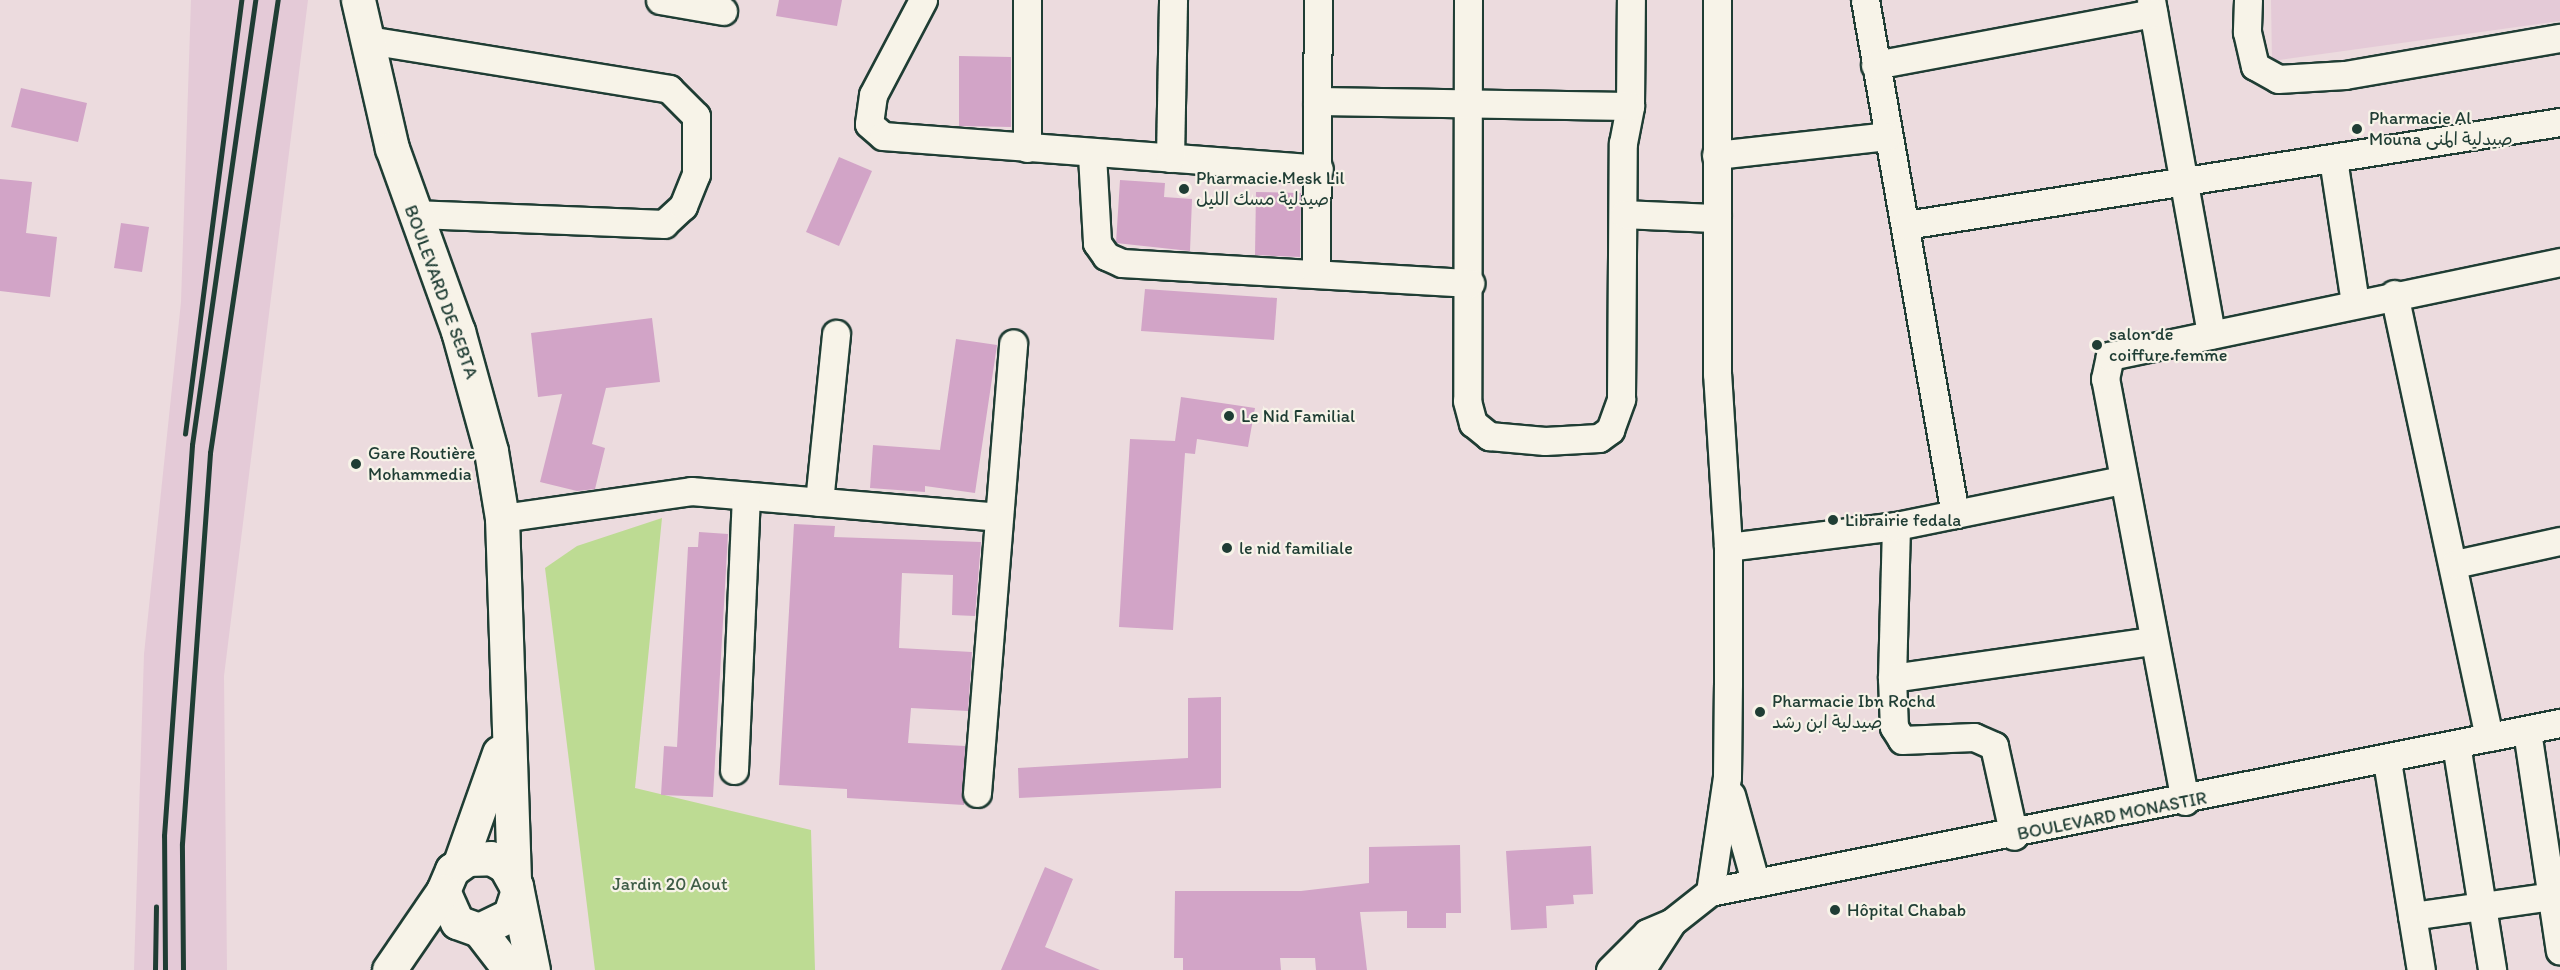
<!DOCTYPE html>
<meta charset="utf-8">
<style>
body{margin:0}
#map{position:relative;width:2560px;height:970px;overflow:hidden;background:#ecdbde;font-family:Itim,"Playpen Sans Arabic",sans-serif}
div>[style]{position:absolute}
.built>*{inset:0;background:#e4cad7}
.green>*{inset:0;background:#bddb93}
.building>*{inset:0;background:#d2a4c7}
.roads{filter:drop-shadow(2px 0 #1f3d34) drop-shadow(-2px 0 #1f3d34) drop-shadow(0 2px #1f3d34) drop-shadow(0 -2px #1f3d34)}
.minor>*{height:27px;margin:-13.5px;padding:0 13.5px;transform-origin:13.5px;border-radius:13.5px;background:#f7f3e8}
.tertiary>*{height:33px;margin:-16.5px;padding:0 16.5px;transform-origin:16.5px;border-radius:16.5px;background:#f7f3e8}
.rail>*{height:4.5px;margin:-2.25px;padding:0 2.25px;transform-origin:2.25px;border-radius:2.25px;background:#1f3d34}
.dots>*{width:16px;height:16px;translate:-50% -50%;box-sizing:border-box;border:3px solid #f7f3e8;border-radius:50%}
span{translate:-50% -50%;white-space:nowrap;text-align:center;line-height:1.15;-webkit-text-stroke:4.5px #f7f3e8;paint-order:stroke}
.poi-label{font-size:18px;color:#1f3d34}
.left{translate:0 -50%;text-align:left}
.street-label{font-size:18px;color:#1f3d34}
.park-label{font-size:18px;color:#3f5d47}
</style>
<div id="map">
<div class="built">
<i style="clip-path:polygon(191px 0,308px 0,224px 676px,227px 970px,134px 970px,144px 654px,181px 302px)"></i>
<i style="clip-path:polygon(2271px 0,2560px 0,2560px 21px,2272px 61px)"></i>
</div>
<div class="green">
<i style="clip-path:polygon(662px 518px,635px 788px,811px 830px,815px 970px,595px 970px,545px 568px,577px 546px)"></i>
</div>
<div class="building">
<i style="clip-path:polygon(779px 0,842px 0,837px 26px,776px 16px)"></i>
<i style="clip-path:polygon(959px 56px,1011px 57px,1011px 127px,959px 126px)"></i>
<i style="clip-path:polygon(21px 88px,87px 103px,78px 142px,11px 127px)"></i>
<i style="clip-path:polygon(839px 157px,872px 171px,839px 246px,806px 232px)"></i>
<i style="clip-path:polygon(0 179px,32px 182px,26px 233px,57px 237px,50px 297px,0 291px)"></i>
<i style="clip-path:polygon(1120px 180px,1165px 183px,1164px 197px,1192px 199px,1190px 251px,1116px 243px)"></i>
<i style="clip-path:polygon(1256px 192px,1301px 193px,1300px 257px,1255px 255px)"></i>
<i style="clip-path:polygon(121px 223px,149px 227px,142px 272px,114px 268px)"></i>
<i style="clip-path:polygon(1145px 289px,1277px 298px,1274px 340px,1141px 331px)"></i>
<i style="clip-path:polygon(652px 318px,660px 382px,606px 388px,592px 444px,605px 448px,595px 489px,577px 491px,540px 482px,562px 394px,538px 397px,531px 333px)"></i>
<i style="clip-path:polygon(956px 339px,997px 345px,975px 493px,925px 486px,925px 492px,870px 488px,873px 445px,940px 450px)"></i>
<i style="clip-path:polygon(1181px 397px,1255px 408px,1248px 447px,1197px 439px,1195px 454px,1185px 453px,1173px 630px,1119px 627px,1130px 439px,1175px 441px)"></i>
<i style="clip-path:polygon(794px 524px,835px 526px,834px 537px,981px 542px,975px 616px,952px 615px,953px 575px,902px 573px,899px 648px,972px 652px,968px 711px,911px 708px,908px 743px,965px 746px,964px 805px,847px 798px,847px 789px,779px 785px)"></i>
<i style="clip-path:polygon(699px 532px,728px 534px,713px 797px,661px 795px,664px 746px,677px 747px,688px 547px,698px 547px)"></i>
<i style="clip-path:polygon(1221px 697px,1221px 788px,1019px 798px,1018px 768px,1188px 758px,1188px 698px)"></i>
<i style="clip-path:polygon(1460px 845px,1461px 913px,1446px 913px,1446px 928px,1407px 928px,1407px 911px,1360px 912px,1367px 970px,1316px 970px,1315px 958px,1280px 958px,1281px 970px,1183px 970px,1183px 958px,1174px 958px,1175px 891px,1301px 891px,1369px 883px,1369px 847px)"></i>
<i style="clip-path:polygon(1591px 846px,1593px 894px,1573px 895px,1574px 904px,1546px 906px,1547px 928px,1511px 930px,1506px 851px)"></i>
<i style="clip-path:polygon(1045px 867px,1073px 879px,1045px 947px,1100px 970px,1001px 970px)"></i>
</div>
<div class="roads">
<div class="minor">
<i style="left:660px;top:0;width:64px;rotate:9.9deg"></i>
<i style="left:923px;top:0;width:107px;rotate:117.8deg"></i>
<i style="left:873px;top:95px;width:29px;rotate:98deg"></i>
<i style="left:869px;top:124px;width:18px;rotate:41deg"></i>
<i style="left:883px;top:136px;width:437px;rotate:4.3deg"></i>
<i style="left:1027px;top:0;width:148px;rotate:90deg"></i>
<i style="left:1468px;top:0;width:401px;rotate:90.1deg"></i>
<i style="left:1467px;top:401px;width:23px;rotate:75deg"></i>
<i style="left:1473px;top:423px;width:21px;rotate:39deg"></i>
<i style="left:1489px;top:436px;width:56px;rotate:5.1deg"></i>
<i style="left:1545px;top:441px;width:54px;rotate:-3.2deg"></i>
<i style="left:1599px;top:438px;width:14px;rotate:-36deg"></i>
<i style="left:1610px;top:430px;width:33px;rotate:-70deg"></i>
<i style="left:1621px;top:399px;width:256px;rotate:-89.6deg"></i>
<i style="left:1623px;top:143px;width:38px;rotate:-79deg"></i>
<i style="left:1630px;top:106px;width:106px;rotate:-89.5deg"></i>
<i style="left:1865px;top:0;width:522px;rotate:80.07deg"></i>
<i style="left:2151px;top:0;width:340px;rotate:79.8deg"></i>
<i style="left:2248px;top:0;width:32px;rotate:92deg"></i>
<i style="left:2247px;top:32px;width:35px;rotate:77deg"></i>
<i style="left:2255px;top:66px;width:26px;rotate:29deg"></i>
<i style="left:2278px;top:79px;width:67px;rotate:-3.4deg"></i>
<i style="left:2345px;top:75px;width:218px;rotate:-9.8deg"></i>
<i style="left:368px;top:40px;width:305px;rotate:9.2deg"></i>
<i style="left:669px;top:89px;width:38px;rotate:45deg"></i>
<i style="left:696px;top:116px;width:58px;rotate:90deg"></i>
<i style="left:696px;top:174px;width:35px;rotate:112deg"></i>
<i style="left:683px;top:206px;width:26px;rotate:137deg"></i>
<i style="left:664px;top:224px;width:251px;rotate:-177.7deg"></i>
<i style="left:1875px;top:65px;width:283px;rotate:-10.6deg"></i>
<i style="left:1317px;top:101px;width:313px;rotate:0.9deg"></i>
<i style="left:1092px;top:155px;width:88px;rotate:86.7deg"></i>
<i style="left:1097px;top:243px;width:16px;rotate:55deg"></i>
<i style="left:1106px;top:256px;width:17px;rotate:24deg"></i>
<i style="left:1122px;top:263px;width:349px;rotate:3.3deg"></i>
<i style="left:1716px;top:155px;width:172px;rotate:-6.3deg"></i>
<i style="left:1170px;top:158px;width:158px;rotate:-88.9deg"></i>
<i style="left:2333px;top:159px;width:146px;rotate:81.3deg"></i>
<i style="left:1624px;top:214px;width:93px;rotate:2.5deg"></i>
<i style="left:1906px;top:225px;width:662px;rotate:-8.95deg"></i>
<i style="left:1316px;top:272px;width:272px;rotate:-89.6deg"></i>
<i style="left:2394px;top:294px;width:453px;rotate:77.9deg"></i>
<i style="left:819px;top:502px;width:169px;rotate:-84.2deg"></i>
<i style="left:502px;top:518px;width:191px;rotate:-8.1deg"></i>
<i style="left:691px;top:491px;width:308px;rotate:4.8deg"></i>
<i style="left:1896px;top:526px;width:152px;rotate:91.5deg"></i>
<i style="left:1892px;top:678px;width:262px;rotate:-8.1deg"></i>
<i style="left:1728px;top:547px;width:169px;rotate:-7.1deg"></i>
<i style="left:1896px;top:526px;width:232px;rotate:-11.5deg"></i>
<i style="left:2455px;top:564px;width:107px;rotate:-12.4deg"></i>
<i style="left:1892px;top:678px;width:49px;rotate:87.7deg"></i>
<i style="left:1894px;top:727px;width:15px;rotate:58deg"></i>
<i style="left:1902px;top:740px;width:72px;rotate:-2.4deg"></i>
<i style="left:1974px;top:737px;width:22px;rotate:24deg"></i>
<i style="left:1994px;top:746px;width:92px;rotate:77.5deg"></i>
<i style="left:2527px;top:731px;width:222px;rotate:81.5deg"></i>
<i style="left:2456px;top:744px;width:229px;rotate:80.9deg"></i>
<i style="left:2387px;top:761px;width:212px;rotate:80.8deg"></i>
<i style="left:734px;top:770px;width:273px;rotate:-87.5deg"></i>
<i style="left:977px;top:793px;width:451px;rotate:-85.4deg"></i>
<i style="left:1731px;top:795px;width:89px;rotate:74.4deg"></i>
<i style="left:2185px;top:801px;width:430px;rotate:-100.7deg"></i>
<i style="left:2105px;top:379px;width:24px;rotate:-78deg"></i>
<i style="left:2110px;top:356px;width:460px;rotate:-11.8deg"></i>
<i style="left:1710px;top:892px;width:116px;rotate:-81.6deg"></i>
<i style="left:1727px;top:777px;width:93px;rotate:-89.4deg"></i>
<i style="left:1728px;top:684px;width:137px;rotate:-90deg"></i>
<i style="left:1728px;top:547px;width:173px;rotate:-93.6deg"></i>
<i style="left:1717px;top:374px;width:374px;rotate:-90deg"></i>
<i style="left:2412px;top:916px;width:149px;rotate:-8.1deg"></i>
<i style="left:1610px;top:970px;width:52px;rotate:-45deg"></i>
<i style="left:1647px;top:933px;width:23px;rotate:-23deg"></i>
<i style="left:1641px;top:970px;width:57px;rotate:-57.1deg"></i>
<i style="left:1672px;top:922px;width:48px;rotate:-38.3deg"></i>
<i style="left:1710px;top:892px;width:867px;rotate:-11.25deg"></i>
</div>
<div class="tertiary">
<i style="left:358px;top:0;width:152px;rotate:77.1deg"></i>
<i style="left:392px;top:148px;width:195px;rotate:70.2deg"></i>
<i style="left:458px;top:331px;width:124px;rotate:74.6deg"></i>
<i style="left:491px;top:451px;width:68px;rotate:80.7deg"></i>
<i style="left:502px;top:518px;width:362px;rotate:88.1deg"></i>
<i style="left:460px;top:863px;width:117px;rotate:-70.5deg"></i>
<i style="left:517px;top:893px;width:23px;rotate:108deg"></i>
<i style="left:510px;top:915px;width:34px;rotate:154deg"></i>
<i style="left:479px;top:930px;width:23px;rotate:-160deg"></i>
<i style="left:457px;top:922px;width:34px;rotate:-114deg"></i>
<i style="left:443px;top:891px;width:23px;rotate:-67deg"></i>
<i style="left:452px;top:870px;width:19px;rotate:-36deg"></i>
<i style="left:467px;top:859px;width:24px;rotate:-2deg"></i>
<i style="left:491px;top:858px;width:16px;rotate:30deg"></i>
<i style="left:505px;top:866px;width:23px;rotate:61deg"></i>
<i style="left:516px;top:886px;width:86px;rotate:78.6deg"></i>
<i style="left:479px;top:930px;width:51px;rotate:52.2deg"></i>
<i style="left:389px;top:970px;width:96px;rotate:-55.6deg"></i>
</div>
</div>
<div class="rail">
<i style="left:185px;top:434px;width:438px;rotate:-82.6deg"></i>
<i style="left:155px;top:970px;width:63px;rotate:-89.1deg"></i>
<i style="left:165px;top:970px;width:134px;rotate:-90.4deg"></i>
<i style="left:164px;top:836px;width:392px;rotate:-85.9deg"></i>
<i style="left:192px;top:445px;width:449px;rotate:-81.9deg"></i>
<i style="left:183px;top:970px;width:126px;rotate:-90.5deg"></i>
<i style="left:182px;top:844px;width:392px;rotate:-85.9deg"></i>
<i style="left:210px;top:453px;width:458px;rotate:-81.5deg"></i>
</div>
<div class="dots">
<i style="left:2357px;top:129px;background:#1f3d34"></i>
<i style="left:1184px;top:189px;background:#1f3d34"></i>
<i style="left:2097px;top:345px;background:#1f3d34"></i>
<i style="left:1229px;top:416px;background:#1f3d34"></i>
<i style="left:356px;top:464px;background:#1f3d34"></i>
<i style="left:1833px;top:520px;background:#1f3d34"></i>
<i style="left:1227px;top:548px;background:#1f3d34"></i>
<i style="left:1760px;top:712px;background:#1f3d34"></i>
<i style="left:1835px;top:910px;background:#1f3d34"></i>
</div>
<div class="poi-label">
<span class="left" style="left:2369px;top:129px">Pharmacie Al<br>Mouna صيدلية المنى</span>
<span class="left" style="left:1196px;top:189px">Pharmacie Mesk Lil<br>صيدلية مسك الليل</span>
<span class="left" style="left:2109px;top:345px">salon de<br>coiffure femme</span>
<span class="left" style="left:1241px;top:416px">Le Nid Familial</span>
<span class="left" style="left:368px;top:464px">Gare Routière<br>Mohammedia</span>
<span class="left" style="left:1845px;top:520px">Librairie fedala</span>
<span class="left" style="left:1239px;top:548px">le nid familiale</span>
<span class="left" style="left:1772px;top:712px">Pharmacie Ibn Rochd<br>صيدلية ابن رشد</span>
<span class="left" style="left:1847px;top:910px">Hôpital Chabab</span>
</div>
<div class="street-label">
<span style="left:441px;top:292px;rotate:70deg">BOULEVARD DE SEBTA</span>
<span style="left:2112px;top:816px;rotate:-11deg">BOULEVARD MONASTIR</span>
</div>
<div class="park-label">
<span style="left:670px;top:884px">Jardin 20 Aout</span>
</div>
</div>
